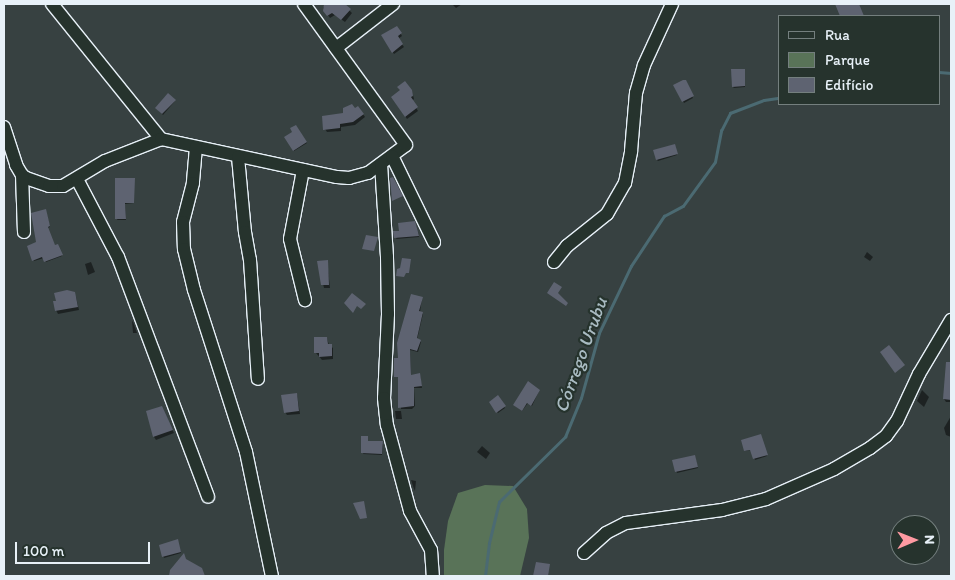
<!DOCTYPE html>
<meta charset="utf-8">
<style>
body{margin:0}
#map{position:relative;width:955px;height:580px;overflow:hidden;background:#374141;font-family:Itim,sans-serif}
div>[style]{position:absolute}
.green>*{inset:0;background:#597358}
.shadow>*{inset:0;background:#0007}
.stream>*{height:2.5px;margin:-1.25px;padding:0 1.25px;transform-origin:1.25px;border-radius:1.25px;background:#4b6a72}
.building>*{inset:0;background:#5e6371}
.roads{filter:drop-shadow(1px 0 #e8f1f8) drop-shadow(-1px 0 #e8f1f8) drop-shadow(0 1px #e8f1f8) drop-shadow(0 -1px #e8f1f8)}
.minor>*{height:12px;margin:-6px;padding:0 6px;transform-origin:6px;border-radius:6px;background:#26332d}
span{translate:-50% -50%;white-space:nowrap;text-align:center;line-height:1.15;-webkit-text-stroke:4.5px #26332d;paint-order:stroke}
.water-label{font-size:19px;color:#a9bbc2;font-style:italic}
.frame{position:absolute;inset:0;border:5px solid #e8f1f8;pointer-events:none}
.legend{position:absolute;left:778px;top:15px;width:162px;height:90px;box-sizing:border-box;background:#26332d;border:1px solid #747f7e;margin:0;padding:6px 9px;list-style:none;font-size:15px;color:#e8f1f8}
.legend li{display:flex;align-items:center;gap:10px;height:25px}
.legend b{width:25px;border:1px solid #747f7e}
.north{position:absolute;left:890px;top:515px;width:50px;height:50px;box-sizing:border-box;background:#26332d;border:1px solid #747f7e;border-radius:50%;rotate:89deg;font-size:14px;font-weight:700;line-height:20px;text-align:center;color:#e8f1f8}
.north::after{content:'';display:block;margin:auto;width:18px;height:22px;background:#ff9aa2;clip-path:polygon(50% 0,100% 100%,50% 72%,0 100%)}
.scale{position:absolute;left:15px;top:542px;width:135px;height:22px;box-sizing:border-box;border:2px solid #e8f1f8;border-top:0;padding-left:6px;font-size:15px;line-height:18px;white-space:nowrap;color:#e8f1f8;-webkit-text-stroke:4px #26332d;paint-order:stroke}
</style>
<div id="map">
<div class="green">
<i style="clip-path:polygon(485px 485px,513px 486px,527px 509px,529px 538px,520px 576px,444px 576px,444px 550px,448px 521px,458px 493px)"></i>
</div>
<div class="shadow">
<i style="clip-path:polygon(327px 4px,343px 4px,352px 13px,345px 22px,335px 15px,330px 18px,323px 8px)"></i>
<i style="clip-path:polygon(452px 4px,462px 4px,456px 8px)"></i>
<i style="clip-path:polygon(397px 27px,402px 36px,398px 39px,404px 47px,394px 54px,382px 36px)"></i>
<i style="clip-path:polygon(745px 71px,745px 87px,734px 88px,733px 87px)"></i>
<i style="clip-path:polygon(685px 82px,693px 98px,684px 103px,675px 86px)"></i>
<i style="clip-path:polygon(413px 95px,414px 99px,412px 101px,418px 111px,407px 119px,392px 97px)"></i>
<i style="clip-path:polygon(175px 101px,163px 115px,157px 109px)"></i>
<i style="clip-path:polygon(344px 114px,363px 114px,365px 117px,355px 125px,341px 127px,341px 131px,327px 132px,325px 129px)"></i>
<i style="clip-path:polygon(296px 126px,307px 143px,294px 151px,286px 138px,294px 132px)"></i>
<i style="clip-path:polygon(675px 146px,677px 155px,658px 161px,657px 160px)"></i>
<i style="clip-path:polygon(134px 180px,134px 203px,125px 204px,126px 220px,117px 220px)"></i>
<i style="clip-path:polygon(46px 212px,50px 227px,47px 228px,54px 246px,58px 245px,62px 256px,46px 262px,44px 258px,34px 261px,28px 247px,38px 243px)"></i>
<i style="clip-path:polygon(400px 232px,418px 232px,419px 237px,396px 239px)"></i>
<i style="clip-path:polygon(867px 252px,873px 257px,870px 261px,864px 257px)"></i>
<i style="clip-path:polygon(327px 261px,330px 288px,324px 288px,318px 262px)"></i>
<i style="clip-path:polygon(91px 262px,95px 272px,88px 275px,85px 264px)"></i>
<i style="clip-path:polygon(76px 297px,79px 310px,58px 314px,56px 310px)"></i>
<i style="clip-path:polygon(422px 298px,420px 312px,423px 314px,417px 340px,421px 342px,418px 352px,410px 350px,411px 376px,420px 376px,422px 388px,414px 388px,415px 406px,412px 409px,401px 409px,400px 378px,395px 376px,399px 359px)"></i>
<i style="clip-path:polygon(132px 321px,133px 322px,137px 333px,133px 333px)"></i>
<i style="clip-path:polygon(327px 338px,329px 345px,333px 348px,333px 359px,322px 360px,316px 353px)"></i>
<i style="clip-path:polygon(946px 376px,951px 377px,951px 402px,946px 402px,944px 399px)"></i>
<i style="clip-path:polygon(922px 390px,929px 397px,924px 407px,917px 401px)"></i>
<i style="clip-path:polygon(539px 391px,532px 406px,528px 403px,522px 411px,515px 406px)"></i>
<i style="clip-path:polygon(297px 394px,300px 414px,287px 415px,285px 412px)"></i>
<i style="clip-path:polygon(498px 397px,505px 408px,498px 413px,490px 402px)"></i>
<i style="clip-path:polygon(161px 407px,174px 433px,156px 440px,154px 437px)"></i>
<i style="clip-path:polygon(395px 411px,401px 411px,402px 419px,396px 419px)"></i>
<i style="clip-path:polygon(951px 416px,951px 437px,946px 435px,944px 428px)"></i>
<i style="clip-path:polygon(761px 436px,767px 456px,755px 460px,752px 450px,745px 451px)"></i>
<i style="clip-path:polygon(368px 442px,383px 444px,382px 455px,363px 454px)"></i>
<i style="clip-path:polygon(482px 446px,490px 453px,486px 459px,477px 452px)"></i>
<i style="clip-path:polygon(695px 457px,698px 468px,677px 473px,674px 461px)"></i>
<i style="clip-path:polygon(411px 480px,416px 481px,415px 491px,414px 489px)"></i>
<i style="clip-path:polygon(178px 542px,181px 553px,164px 558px,160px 546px)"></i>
</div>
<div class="stream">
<i style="left:939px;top:72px;width:12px;rotate:5deg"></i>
<i style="left:485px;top:576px;width:33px;rotate:-83deg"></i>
<i style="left:489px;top:543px;width:42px;rotate:-76.3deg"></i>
<i style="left:499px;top:502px;width:93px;rotate:-44.6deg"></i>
<i style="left:565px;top:437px;width:42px;rotate:-67.7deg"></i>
<i style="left:581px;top:398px;width:67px;rotate:-74.5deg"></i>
<i style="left:599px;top:333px;width:74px;rotate:-64.5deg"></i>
<i style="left:631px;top:266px;width:60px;rotate:-56.6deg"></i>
<i style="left:664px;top:216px;width:21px;rotate:-28deg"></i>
<i style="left:683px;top:206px;width:54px;rotate:-54deg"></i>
<i style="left:715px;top:162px;width:32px;rotate:-79deg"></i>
<i style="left:721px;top:131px;width:20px;rotate:-63deg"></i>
<i style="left:730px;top:113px;width:36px;rotate:-21deg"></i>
<i style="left:764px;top:100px;width:15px;rotate:-8deg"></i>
</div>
<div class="building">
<i style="clip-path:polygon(324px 4px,345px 4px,351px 9px,341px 20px,332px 13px,327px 16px,323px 11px)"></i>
<i style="clip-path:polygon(835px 4px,859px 4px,864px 16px,840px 16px)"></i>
<i style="clip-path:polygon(397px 26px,402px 33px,398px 36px,403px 44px,392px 53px,381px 35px)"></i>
<i style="clip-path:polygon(731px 69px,745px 69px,745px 86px,732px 87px)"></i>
<i style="clip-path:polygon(683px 80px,686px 80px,694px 96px,682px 102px,673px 85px)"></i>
<i style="clip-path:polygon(405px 81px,412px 90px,413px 96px,411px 97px,418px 107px,405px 117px,391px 97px,400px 90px,397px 87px)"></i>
<i style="clip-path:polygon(168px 93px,176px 100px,162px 114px,155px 108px)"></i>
<i style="clip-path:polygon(352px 104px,355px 108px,358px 106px,364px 114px,353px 122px,340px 124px,340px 128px,323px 130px,322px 116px,343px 113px,343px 108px)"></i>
<i style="clip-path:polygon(296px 125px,307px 142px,293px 151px,284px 137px,292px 132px,290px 128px)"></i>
<i style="clip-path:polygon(675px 144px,678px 154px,656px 160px,653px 150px)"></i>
<i style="clip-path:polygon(393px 177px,403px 196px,392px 201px,390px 178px)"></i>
<i style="clip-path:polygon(115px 178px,135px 178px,134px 203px,125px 203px,126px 219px,115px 219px)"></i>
<i style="clip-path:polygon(46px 209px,50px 226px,48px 227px,55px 245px,58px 244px,63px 255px,44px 262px,42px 257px,32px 261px,27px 246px,36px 242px,31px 213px)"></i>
<i style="clip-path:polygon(415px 221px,419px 236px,394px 238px,393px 231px,399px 231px,398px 223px)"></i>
<i style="clip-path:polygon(366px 235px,378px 237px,374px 251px,362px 249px)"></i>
<i style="clip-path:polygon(402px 258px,411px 259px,409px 273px,406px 273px,404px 277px,396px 276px,397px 269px,400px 268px)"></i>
<i style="clip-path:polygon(328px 260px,329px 285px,321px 285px,317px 261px)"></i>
<i style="clip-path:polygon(554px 282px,562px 287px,558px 293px,568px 303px,566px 306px,547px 293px)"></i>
<i style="clip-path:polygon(67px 290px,75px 292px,78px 307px,55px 311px,53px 301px,56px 301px,54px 293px)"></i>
<i style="clip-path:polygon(352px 293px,366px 304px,361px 309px,357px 306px,353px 313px,344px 303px)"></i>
<i style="clip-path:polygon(411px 294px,423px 297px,419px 311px,423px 312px,417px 338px,421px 340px,417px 351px,410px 349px,411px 375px,420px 373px,422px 386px,414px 387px,414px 406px,398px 408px,398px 377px,394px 377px,394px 358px,398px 358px,397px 343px)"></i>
<i style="clip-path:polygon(314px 337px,327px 337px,328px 344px,332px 344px,332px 356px,319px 357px,319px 353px,314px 353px)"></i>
<i style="clip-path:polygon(889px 345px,905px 365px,895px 373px,880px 352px)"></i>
<i style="clip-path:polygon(946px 362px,951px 362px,951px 400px,943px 399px)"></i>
<i style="clip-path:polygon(528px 381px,540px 390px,531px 406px,527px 403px,522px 411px,513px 405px)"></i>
<i style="clip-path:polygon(297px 393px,299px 411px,284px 413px,281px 395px)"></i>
<i style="clip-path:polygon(498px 395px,506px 406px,496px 413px,489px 402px)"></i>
<i style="clip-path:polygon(162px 406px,173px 430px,153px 437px,146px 411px)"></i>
<i style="clip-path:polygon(761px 434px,768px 455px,753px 459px,750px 450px,744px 451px,741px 440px)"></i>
<i style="clip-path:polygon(361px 436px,368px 436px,368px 441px,383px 441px,382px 454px,361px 453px)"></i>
<i style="clip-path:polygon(695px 455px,698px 467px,675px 472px,672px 460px)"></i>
<i style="clip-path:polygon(364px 501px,367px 518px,360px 519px,353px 503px)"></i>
<i style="clip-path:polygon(178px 539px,181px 552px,162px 557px,159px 545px)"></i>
<i style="clip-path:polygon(184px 553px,186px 559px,202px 568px,205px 576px,169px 576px,170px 570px)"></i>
<i style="clip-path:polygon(536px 562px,550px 564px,548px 576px,533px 576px)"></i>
</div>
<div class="roads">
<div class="minor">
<i style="left:52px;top:4px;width:174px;rotate:51.1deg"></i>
<i style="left:336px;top:48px;width:72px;rotate:-37.7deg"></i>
<i style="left:4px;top:127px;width:40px;rotate:72deg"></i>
<i style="left:16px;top:165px;width:12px;rotate:59deg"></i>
<i style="left:22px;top:175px;width:5px;rotate:37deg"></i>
<i style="left:26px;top:178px;width:24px;rotate:19deg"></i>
<i style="left:49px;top:186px;width:14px"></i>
<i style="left:63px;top:186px;width:49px;rotate:-30.8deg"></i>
<i style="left:105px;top:161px;width:60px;rotate:-21.4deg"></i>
<i style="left:161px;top:139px;width:180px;rotate:12.2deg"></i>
<i style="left:337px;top:177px;width:12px;rotate:5deg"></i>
<i style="left:349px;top:178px;width:20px;rotate:-15deg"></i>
<i style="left:368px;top:173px;width:47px;rotate:-36.4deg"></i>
<i style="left:406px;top:145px;width:174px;rotate:-125.9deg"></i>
<i style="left:196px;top:147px;width:36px;rotate:95deg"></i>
<i style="left:193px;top:183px;width:40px;rotate:104.4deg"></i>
<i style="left:183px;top:222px;width:27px;rotate:88deg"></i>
<i style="left:184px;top:249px;width:42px;rotate:76.3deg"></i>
<i style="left:194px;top:290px;width:170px;rotate:72.2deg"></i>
<i style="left:246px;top:452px;width:127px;rotate:78.2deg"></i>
<i style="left:392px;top:156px;width:96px;rotate:64deg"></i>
<i style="left:238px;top:157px;width:75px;rotate:84.7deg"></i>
<i style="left:245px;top:232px;width:28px;rotate:80deg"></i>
<i style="left:250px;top:260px;width:119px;rotate:86.2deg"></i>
<i style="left:381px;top:164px;width:93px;rotate:86.3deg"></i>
<i style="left:387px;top:257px;width:57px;rotate:89deg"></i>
<i style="left:388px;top:314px;width:84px;rotate:92.7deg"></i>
<i style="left:384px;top:398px;width:27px;rotate:84deg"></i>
<i style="left:387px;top:425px;width:89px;rotate:75deg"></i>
<i style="left:410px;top:511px;width:44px;rotate:61.7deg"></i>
<i style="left:431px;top:550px;width:26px;rotate:86deg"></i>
<i style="left:303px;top:170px;width:70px;rotate:100.7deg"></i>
<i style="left:290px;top:239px;width:63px;rotate:76.2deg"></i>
<i style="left:22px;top:175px;width:57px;rotate:88deg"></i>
<i style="left:77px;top:179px;width:88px;rotate:62.3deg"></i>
<i style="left:118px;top:257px;width:256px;rotate:69.4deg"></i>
<i style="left:554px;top:262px;width:21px;rotate:-51deg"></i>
<i style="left:567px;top:246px;width:51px;rotate:-38.7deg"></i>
<i style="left:607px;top:214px;width:36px;rotate:-60deg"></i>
<i style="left:625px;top:183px;width:33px;rotate:-79deg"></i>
<i style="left:631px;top:151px;width:58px;rotate:-85.1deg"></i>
<i style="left:636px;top:93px;width:29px;rotate:-74deg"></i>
<i style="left:644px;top:65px;width:67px;rotate:-65.3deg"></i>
<i style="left:584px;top:553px;width:30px;rotate:-42deg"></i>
<i style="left:606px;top:533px;width:22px;rotate:-27deg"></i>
<i style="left:626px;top:523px;width:97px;rotate:-7.7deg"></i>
<i style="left:722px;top:510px;width:45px;rotate:-14deg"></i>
<i style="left:766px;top:499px;width:74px;rotate:-23.8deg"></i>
<i style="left:834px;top:469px;width:42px;rotate:-30.3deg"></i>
<i style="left:870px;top:448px;width:20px;rotate:-37deg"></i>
<i style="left:886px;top:436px;width:19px;rotate:-54deg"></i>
<i style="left:897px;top:421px;width:52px;rotate:-64.9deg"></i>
<i style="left:919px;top:374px;width:63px;rotate:-59.3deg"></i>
</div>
</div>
<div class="water-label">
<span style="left:581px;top:355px;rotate:-70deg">Córrego Urubu</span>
</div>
<div class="frame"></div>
<ul class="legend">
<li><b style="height:6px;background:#26332d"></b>Rua</li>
<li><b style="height:14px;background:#597358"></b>Parque</li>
<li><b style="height:14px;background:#5e6371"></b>Edifício</li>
</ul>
<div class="north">N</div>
<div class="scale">100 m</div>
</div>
